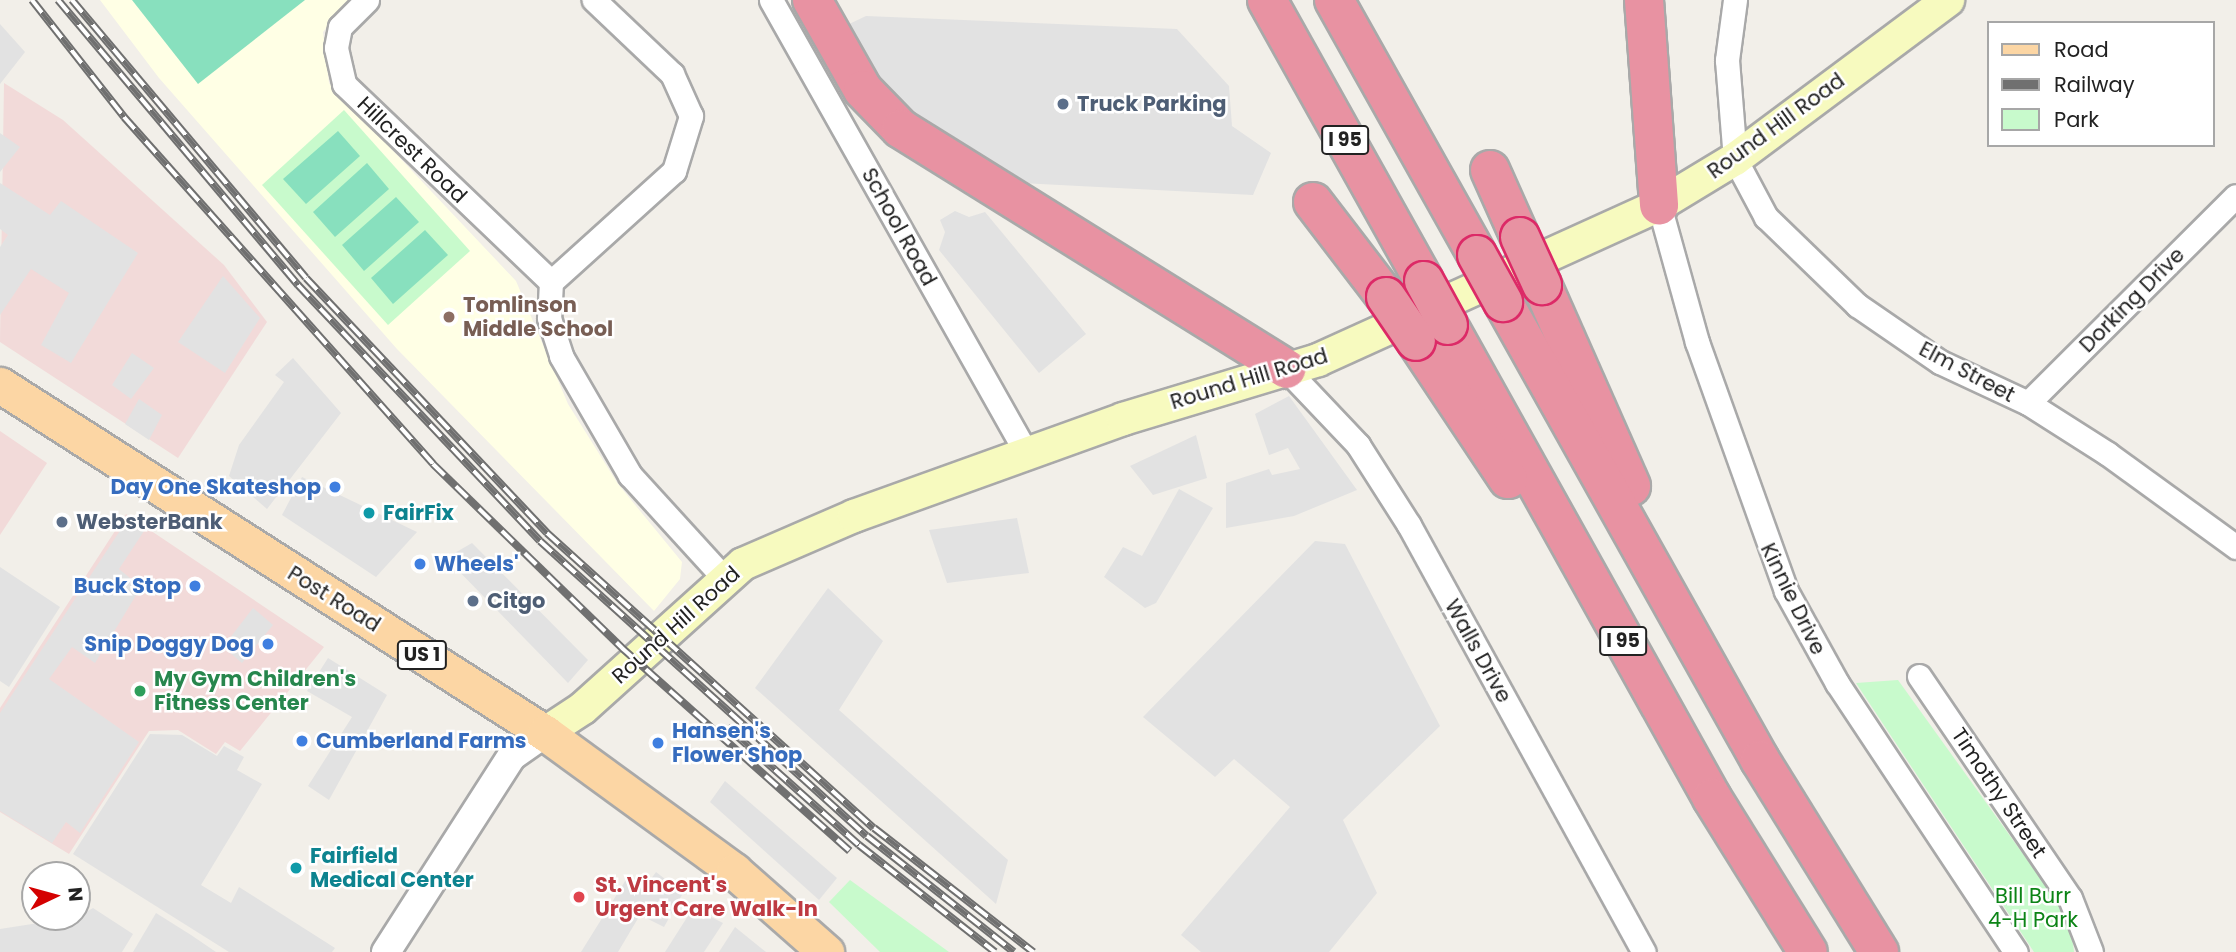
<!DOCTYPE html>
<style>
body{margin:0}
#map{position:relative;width:2236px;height:952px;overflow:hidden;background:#f2efe9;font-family:Poppins,sans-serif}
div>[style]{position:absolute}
.commercial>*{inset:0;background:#f2dad9}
.education>*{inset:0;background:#ffffe5}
.park>*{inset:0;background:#c8facc}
.pitch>*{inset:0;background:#88e0be}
.parking>*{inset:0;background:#e2e2e2}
.roads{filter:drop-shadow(2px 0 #a9a9a9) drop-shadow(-2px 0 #a9a9a9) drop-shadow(0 2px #a9a9a9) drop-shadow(0 -2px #a9a9a9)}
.minor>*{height:23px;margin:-11.5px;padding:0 11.5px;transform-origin:11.5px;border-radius:11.5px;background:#fff}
.tertiary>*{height:28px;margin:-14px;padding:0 14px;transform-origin:14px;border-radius:14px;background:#fff}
.secondary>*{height:32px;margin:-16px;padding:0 16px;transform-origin:16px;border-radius:16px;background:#f7fabf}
.primary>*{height:35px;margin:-17.5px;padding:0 17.5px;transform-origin:17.5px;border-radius:17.5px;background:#fcd6a4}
.motorway>*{height:38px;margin:-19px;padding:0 19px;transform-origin:19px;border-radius:19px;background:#e892a2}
.rail>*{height:8px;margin-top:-4px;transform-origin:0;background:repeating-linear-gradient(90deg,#fff 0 16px,#707070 0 32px);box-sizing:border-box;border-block:2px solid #707070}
.bridges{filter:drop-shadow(2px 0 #dc2a67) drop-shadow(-2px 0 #dc2a67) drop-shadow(0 2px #dc2a67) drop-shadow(0 -2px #dc2a67)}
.motorway-bridge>*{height:38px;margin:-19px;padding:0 19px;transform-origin:19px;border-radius:19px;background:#e892a2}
.dots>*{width:19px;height:19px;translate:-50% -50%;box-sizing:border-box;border:4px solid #fff;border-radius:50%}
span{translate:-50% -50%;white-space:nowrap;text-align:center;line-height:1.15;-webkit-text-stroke:5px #fff;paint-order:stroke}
.shield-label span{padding:2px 5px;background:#fff;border:2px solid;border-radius:5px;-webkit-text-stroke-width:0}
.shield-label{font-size:19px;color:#222;font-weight:700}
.service-label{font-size:21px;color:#4e5e75;font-weight:700}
.left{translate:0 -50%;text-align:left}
.street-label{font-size:21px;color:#222}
.education-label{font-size:21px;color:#785e54;font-weight:700}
.shop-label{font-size:21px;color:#366cbe;font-weight:700}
.right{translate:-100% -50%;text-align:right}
.culture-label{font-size:21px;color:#0d838f;font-weight:700}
.leisure-label{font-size:21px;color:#27864d;font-weight:700}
.health-label{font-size:21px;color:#be3a42;font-weight:700}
.park-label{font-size:21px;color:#0c8416}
.legend{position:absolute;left:1987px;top:21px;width:228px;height:126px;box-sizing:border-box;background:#fff;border:2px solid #a7a7a7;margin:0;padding:9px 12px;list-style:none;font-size:21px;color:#222}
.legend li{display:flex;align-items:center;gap:14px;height:35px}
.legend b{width:35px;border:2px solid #a7a7a7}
.north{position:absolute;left:21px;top:861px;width:70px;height:70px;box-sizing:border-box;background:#fff;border:2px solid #a7a7a7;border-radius:50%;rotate:85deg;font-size:19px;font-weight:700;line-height:28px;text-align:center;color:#222}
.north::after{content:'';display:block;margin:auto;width:24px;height:32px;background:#d40000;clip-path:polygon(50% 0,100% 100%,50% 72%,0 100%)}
</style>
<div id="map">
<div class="commercial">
<i style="clip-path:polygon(4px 83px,63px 120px,224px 265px,267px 322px,178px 458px,0 342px)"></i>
<i style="clip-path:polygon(0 431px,47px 463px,0 535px)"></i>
<i style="clip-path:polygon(126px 514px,324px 647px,240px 751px,225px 742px,216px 754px,178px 730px,149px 731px,69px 854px,0 812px,0 708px)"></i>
</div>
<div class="education">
<i style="clip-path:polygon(100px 0,348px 0,323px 32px,329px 83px,516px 281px,568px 404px,618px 484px,682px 562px,680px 579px,654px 611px,397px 349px,159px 78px)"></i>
</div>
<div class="park">
<i style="clip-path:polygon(344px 110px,470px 251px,388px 325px,262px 185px)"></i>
<i style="clip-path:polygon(1898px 680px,2054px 897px,2071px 929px,2074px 952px,2034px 952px,1856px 683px)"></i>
<i style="clip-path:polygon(850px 880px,949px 952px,880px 952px,829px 902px)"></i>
</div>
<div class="pitch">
<i style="clip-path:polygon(132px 0,305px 0,198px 84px)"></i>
<i style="clip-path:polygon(338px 131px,360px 156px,306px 204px,283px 179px)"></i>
<i style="clip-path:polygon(367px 163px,389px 189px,335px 237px,313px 212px)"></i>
<i style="clip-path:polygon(396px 197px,419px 222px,364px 271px,342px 245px)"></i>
<i style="clip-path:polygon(425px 230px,448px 255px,393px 304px,371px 278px)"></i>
</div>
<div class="parking">
<i style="clip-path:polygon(866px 16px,1177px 29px,1229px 86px,1232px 126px,1271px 153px,1253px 195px,1021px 183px,915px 119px,885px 92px,845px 26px)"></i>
<i style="clip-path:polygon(0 24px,25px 52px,0 84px)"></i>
<i style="clip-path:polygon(0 133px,20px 147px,0 172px)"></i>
<i style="clip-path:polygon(0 183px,50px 215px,61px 201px,138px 253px,71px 363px,41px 345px,69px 293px,31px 269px,0 315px,0 247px,8px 235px,0 229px)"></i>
<i style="clip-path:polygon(955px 211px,969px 217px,985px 212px,1086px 334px,1039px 373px,939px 250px,945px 232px,940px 220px)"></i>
<i style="clip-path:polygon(223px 276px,260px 318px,225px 373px,178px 342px)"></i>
<i style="clip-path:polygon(132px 353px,154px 368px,131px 399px,112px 385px)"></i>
<i style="clip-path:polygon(293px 358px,341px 413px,267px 509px,229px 476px,239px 445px,284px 382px,275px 375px)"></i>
<i style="clip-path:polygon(1289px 396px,1357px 490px,1294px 516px,1226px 528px,1226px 483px,1269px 469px,1272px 475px,1300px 469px,1288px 448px,1269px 455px,1255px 414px)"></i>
<i style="clip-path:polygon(139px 399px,162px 415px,149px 440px,125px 424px)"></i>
<i style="clip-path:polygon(1196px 435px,1207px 478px,1153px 495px,1130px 466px)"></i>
<i style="clip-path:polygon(302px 477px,417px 532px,376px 577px,282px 515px)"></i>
<i style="clip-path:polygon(1179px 489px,1213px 508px,1156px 603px,1145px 608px,1104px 577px,1123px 547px,1142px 556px)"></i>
<i style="clip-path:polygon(129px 517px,146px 528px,119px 569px,141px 587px,95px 663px,72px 647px,49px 679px,139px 742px,80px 833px,66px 822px,52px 843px,0 811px,0 713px)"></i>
<i style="clip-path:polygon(1017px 518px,1029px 573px,947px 583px,929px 530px)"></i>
<i style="clip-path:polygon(1315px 541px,1345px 544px,1440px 726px,1343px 820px,1377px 893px,1329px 952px,1201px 952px,1181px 935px,1290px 807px,1234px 759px,1215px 777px,1143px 717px)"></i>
<i style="clip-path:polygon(472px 543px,588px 660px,568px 683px,446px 558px)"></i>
<i style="clip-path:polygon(0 567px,60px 607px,9px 687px,0 681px)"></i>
<i style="clip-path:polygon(828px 588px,883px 641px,839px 710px,1008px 860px,996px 904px,755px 688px)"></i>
<i style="clip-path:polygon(253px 608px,273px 625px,242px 663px,223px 647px)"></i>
<i style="clip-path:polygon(328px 658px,387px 695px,329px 800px,308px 786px,352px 717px,307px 691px)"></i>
<i style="clip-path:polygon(150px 734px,182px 735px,217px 756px,224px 746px,244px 757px,237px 770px,262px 784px,201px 885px,231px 903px,239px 887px,335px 948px,332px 952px,229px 952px,73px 854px)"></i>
<i style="clip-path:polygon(725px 781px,837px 878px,819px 900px,710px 802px)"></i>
<i style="clip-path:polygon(656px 872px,683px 893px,664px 927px,640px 915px,618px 952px,581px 952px,627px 878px,645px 887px)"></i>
<i style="clip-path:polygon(93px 908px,133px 934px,122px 952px,0 952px,0 929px,77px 917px)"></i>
<i style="clip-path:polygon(693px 908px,723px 923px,704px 952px,665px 952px)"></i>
<i style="clip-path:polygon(156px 913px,191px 935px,216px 952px,133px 952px)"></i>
<i style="clip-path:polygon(735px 927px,766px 952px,719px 952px)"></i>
</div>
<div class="roads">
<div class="minor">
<i style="left:367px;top:0;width:38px;rotate:135deg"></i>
<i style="left:340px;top:27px;width:21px;rotate:101deg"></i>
<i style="left:336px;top:48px;width:37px;rotate:77deg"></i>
<i style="left:344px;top:84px;width:286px;rotate:43.7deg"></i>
<i style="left:551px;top:282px;width:166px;rotate:-42.1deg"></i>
<i style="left:674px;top:171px;width:58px;rotate:-72.8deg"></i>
<i style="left:691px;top:116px;width:46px;rotate:-114.3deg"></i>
<i style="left:672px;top:74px;width:108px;rotate:-136.5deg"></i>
<i style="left:771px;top:0;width:521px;rotate:60.58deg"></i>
<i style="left:1735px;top:0;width:61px;rotate:97.6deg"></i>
<i style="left:1727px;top:60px;width:99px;rotate:85.4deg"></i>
<i style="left:1735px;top:159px;width:66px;rotate:61.9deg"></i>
<i style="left:1766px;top:217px;width:127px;rotate:44deg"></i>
<i style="left:1857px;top:305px;width:101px;rotate:34.5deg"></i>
<i style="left:1940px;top:362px;width:97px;rotate:25deg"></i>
<i style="left:2028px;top:403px;width:95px;rotate:32.5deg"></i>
<i style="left:2108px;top:454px;width:158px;rotate:36deg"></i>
<i style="left:1659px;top:205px;width:142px;rotate:74.5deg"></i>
<i style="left:1697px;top:342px;width:264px;rotate:70.3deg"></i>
<i style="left:1786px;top:591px;width:105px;rotate:61deg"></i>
<i style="left:1837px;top:683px;width:323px;rotate:56.4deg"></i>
<i style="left:551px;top:282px;width:36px;rotate:93deg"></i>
<i style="left:549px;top:318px;width:40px;rotate:72deg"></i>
<i style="left:561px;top:356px;width:138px;rotate:59.9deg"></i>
<i style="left:630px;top:475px;width:138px;rotate:47.6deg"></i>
<i style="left:1286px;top:369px;width:105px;rotate:46.5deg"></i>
<i style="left:1358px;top:445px;width:95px;rotate:57.5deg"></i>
<i style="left:1409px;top:525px;width:487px;rotate:61.2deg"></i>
<i style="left:2028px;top:403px;width:293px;rotate:-44.9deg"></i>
<i style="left:1919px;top:676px;width:268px;rotate:55.8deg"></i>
<i style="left:2070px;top:898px;width:58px;rotate:68.7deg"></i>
</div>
<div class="tertiary">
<i style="left:386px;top:952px;width:233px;rotate:-57.3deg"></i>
<i style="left:512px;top:756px;width:40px;rotate:-34.9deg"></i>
</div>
<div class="secondary">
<i style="left:545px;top:733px;width:45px;rotate:-33.3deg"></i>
<i style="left:583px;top:708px;width:215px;rotate:-42deg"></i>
<i style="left:743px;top:564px;width:121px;rotate:-23.4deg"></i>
<i style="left:854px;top:516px;width:286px;rotate:-19.8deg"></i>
<i style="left:1123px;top:419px;width:204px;rotate:-16.8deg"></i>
<i style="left:1318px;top:360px;width:375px;rotate:-24.4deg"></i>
<i style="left:1659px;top:205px;width:89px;rotate:-31.2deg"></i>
<i style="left:1735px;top:159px;width:266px;rotate:-36.7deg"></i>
</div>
<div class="primary">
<i style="left:0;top:385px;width:647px;rotate:32.56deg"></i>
<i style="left:545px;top:733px;width:234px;rotate:36.1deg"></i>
<i style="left:734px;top:871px;width:123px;rotate:41.4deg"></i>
</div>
<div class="motorway">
<i style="left:812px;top:0;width:103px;rotate:60.5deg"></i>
<i style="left:863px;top:90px;width:54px;rotate:45.7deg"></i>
<i style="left:901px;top:129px;width:454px;rotate:31.9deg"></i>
<i style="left:1267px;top:0;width:322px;rotate:60.8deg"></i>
<i style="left:1334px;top:0;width:292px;rotate:60.7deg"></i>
<i style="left:1644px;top:0;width:206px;rotate:85.8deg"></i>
<i style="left:1490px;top:170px;width:73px;rotate:65.9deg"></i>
<i style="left:1313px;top:202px;width:120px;rotate:52.5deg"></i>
<i style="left:1542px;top:285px;width:220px;rotate:66.1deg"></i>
<i style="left:1503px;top:302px;width:525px;rotate:60.7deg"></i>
<i style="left:1760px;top:760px;width:226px;rotate:58.2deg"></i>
<i style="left:1448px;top:325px;width:542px;rotate:60.83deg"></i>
<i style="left:1712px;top:798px;width:181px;rotate:58.1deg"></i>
<i style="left:1416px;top:341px;width:166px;rotate:56.3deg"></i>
</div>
</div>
<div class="rail">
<i style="left:32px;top:0;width:149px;rotate:51.8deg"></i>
<i style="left:124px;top:117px;width:465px;rotate:48.3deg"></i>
<i style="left:433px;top:464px;width:264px;rotate:44.2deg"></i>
<i style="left:622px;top:648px;width:305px;rotate:41.7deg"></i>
<i style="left:58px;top:0;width:373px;rotate:49.9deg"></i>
<i style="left:298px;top:285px;width:352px;rotate:46.6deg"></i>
<i style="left:540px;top:541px;width:440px;rotate:42.1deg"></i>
<i style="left:867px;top:836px;width:187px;rotate:38.3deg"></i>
<i style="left:72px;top:0;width:363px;rotate:49.9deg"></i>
<i style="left:306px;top:278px;width:351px;rotate:46.6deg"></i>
<i style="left:547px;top:533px;width:440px;rotate:42.1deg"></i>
<i style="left:874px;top:828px;width:202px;rotate:37.9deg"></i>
<i style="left:727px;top:727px;width:177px;rotate:41.8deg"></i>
<i style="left:859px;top:845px;width:173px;rotate:38.2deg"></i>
</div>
<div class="bridges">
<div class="motorway-bridge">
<i style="left:1520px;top:237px;width:53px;rotate:65.4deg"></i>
<i style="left:1477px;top:255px;width:54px;rotate:61deg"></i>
<i style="left:1424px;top:281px;width:50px;rotate:61.4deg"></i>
<i style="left:1386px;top:297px;width:53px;rotate:55.7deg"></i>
</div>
</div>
<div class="dots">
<i style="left:1063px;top:104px;background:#5c6f8a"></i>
<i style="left:449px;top:317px;background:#8d6e63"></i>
<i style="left:335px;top:487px;background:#3f7fe0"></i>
<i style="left:369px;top:513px;background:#0f9aa8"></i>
<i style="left:62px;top:522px;background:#5c6f8a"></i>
<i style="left:420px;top:564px;background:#3f7fe0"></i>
<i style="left:195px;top:586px;background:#3f7fe0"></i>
<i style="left:473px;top:601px;background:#5c6f8a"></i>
<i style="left:268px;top:644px;background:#3f7fe0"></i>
<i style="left:140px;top:691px;background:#2e9e5b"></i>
<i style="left:302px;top:741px;background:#3f7fe0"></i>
<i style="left:658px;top:743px;background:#3f7fe0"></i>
<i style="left:296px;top:868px;background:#0f9aa8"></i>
<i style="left:579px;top:897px;background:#e0444e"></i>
</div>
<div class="shield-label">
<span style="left:1345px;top:140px">I 95</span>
<span style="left:1623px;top:641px">I 95</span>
<span style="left:422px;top:655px">US 1</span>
</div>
<div class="service-label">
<span class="left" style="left:1077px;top:104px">Truck Parking</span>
<span class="left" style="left:76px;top:522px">WebsterBank</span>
<span class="left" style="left:487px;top:601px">Citgo</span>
</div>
<div class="street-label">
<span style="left:1776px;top:126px;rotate:-36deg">Round Hill Road</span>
<span style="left:412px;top:150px;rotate:44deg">Hillcrest Road</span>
<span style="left:899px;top:227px;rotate:61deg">School Road</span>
<span style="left:2132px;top:300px;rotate:-45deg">Dorking Drive</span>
<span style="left:1967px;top:372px;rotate:28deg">Elm Street</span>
<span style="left:1249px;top:379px;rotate:-17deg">Round Hill Road</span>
<span style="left:334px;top:599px;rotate:32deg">Post Road</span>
<span style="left:1793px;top:599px;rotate:64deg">Kinnie Drive</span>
<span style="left:676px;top:625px;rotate:-42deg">Round Hill Road</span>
<span style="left:1478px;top:651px;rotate:61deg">Walls Drive</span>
<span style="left:1999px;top:793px;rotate:56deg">Timothy Street</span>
</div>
<div class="education-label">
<span class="left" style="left:463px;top:317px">Tomlinson<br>Middle School</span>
</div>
<div class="shop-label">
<span class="right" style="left:321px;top:487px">Day One Skateshop</span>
<span class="left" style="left:434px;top:564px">Wheels'</span>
<span class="right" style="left:181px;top:586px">Buck Stop</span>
<span class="right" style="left:254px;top:644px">Snip Doggy Dog</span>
<span class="left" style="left:672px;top:743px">Hansen's<br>Flower Shop</span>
<span class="left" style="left:316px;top:741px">Cumberland Farms</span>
</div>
<div class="culture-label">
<span class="left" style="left:383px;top:513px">FairFix</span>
<span class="left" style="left:310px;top:868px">Fairfield<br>Medical Center</span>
</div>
<div class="leisure-label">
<span class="left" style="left:154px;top:691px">My Gym Children's<br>Fitness Center</span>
</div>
<div class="health-label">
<span class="left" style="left:595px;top:897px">St. Vincent's<br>Urgent Care Walk-In</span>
</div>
<div class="park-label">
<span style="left:2033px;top:908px">Bill Burr<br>4-H Park</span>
</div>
<ul class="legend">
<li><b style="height:9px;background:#fcd6a4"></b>Road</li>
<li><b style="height:9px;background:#707070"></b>Railway</li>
<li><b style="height:19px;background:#c8facc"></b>Park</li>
</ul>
<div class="north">N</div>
</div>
